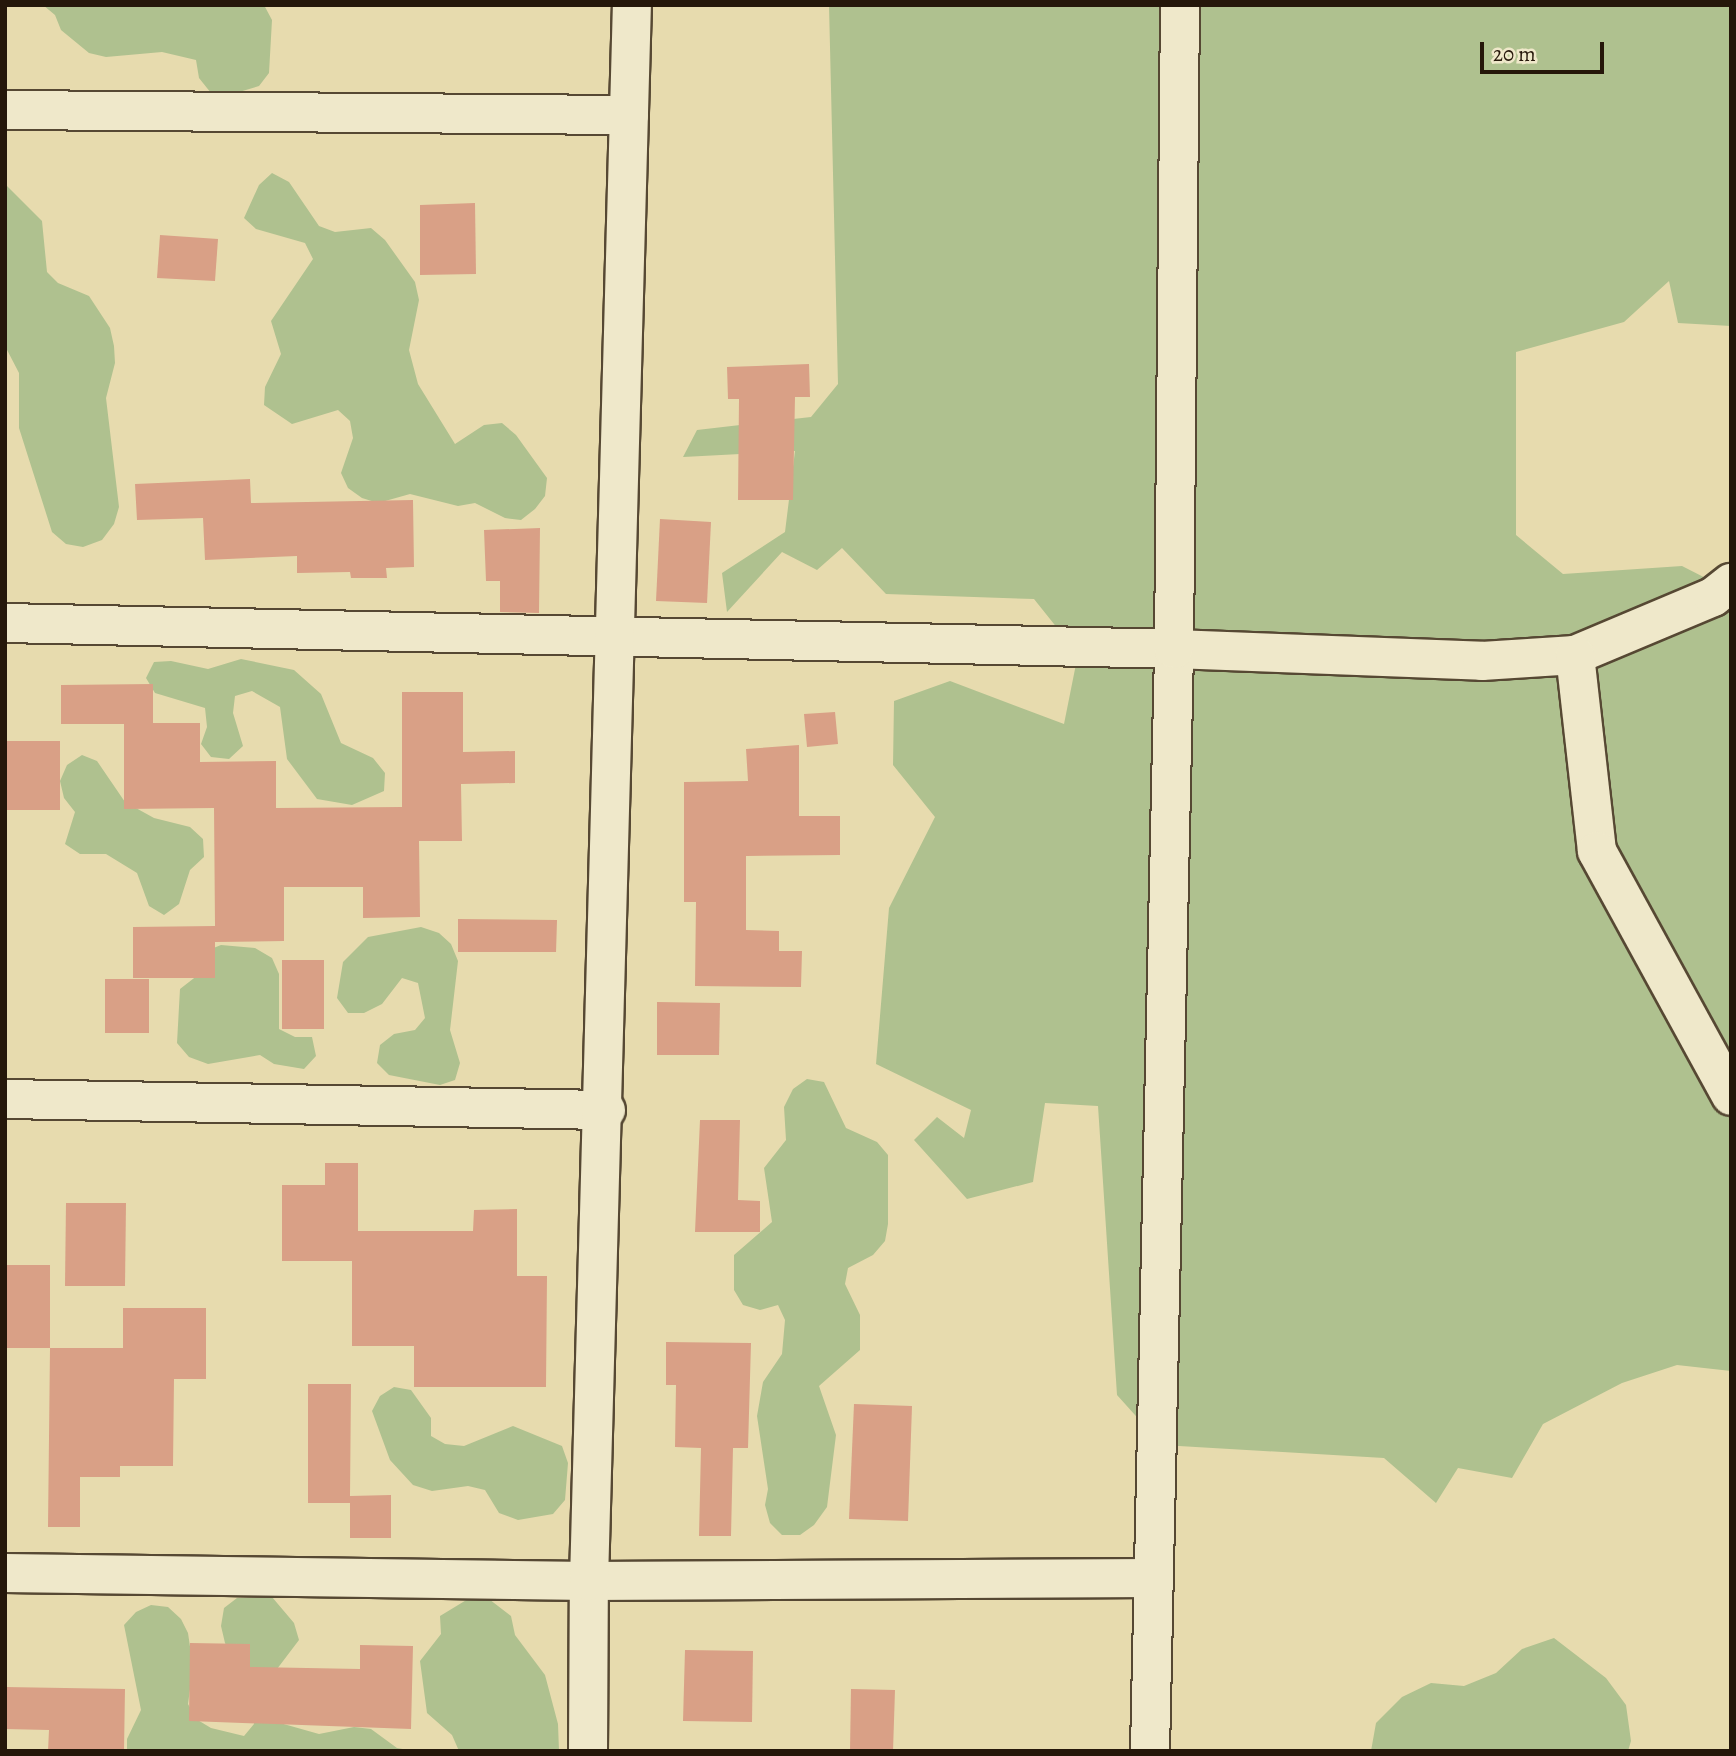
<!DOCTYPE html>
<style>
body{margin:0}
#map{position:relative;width:1736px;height:1756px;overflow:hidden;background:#e7dbae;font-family:Alegreya,serif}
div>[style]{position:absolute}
.green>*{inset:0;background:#afc18f}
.building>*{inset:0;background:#d9a086}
.roads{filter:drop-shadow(2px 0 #564833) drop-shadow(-2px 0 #564833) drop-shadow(0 2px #564833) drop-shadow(0 -2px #564833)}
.minor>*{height:38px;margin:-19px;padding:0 19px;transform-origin:19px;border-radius:19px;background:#efe8ca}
span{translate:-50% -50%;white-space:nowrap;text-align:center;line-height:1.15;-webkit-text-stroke:6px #efe8ca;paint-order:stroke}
.frame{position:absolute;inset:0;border:7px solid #25170a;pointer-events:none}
.scale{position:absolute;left:1480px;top:42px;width:124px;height:32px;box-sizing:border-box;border:4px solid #25170a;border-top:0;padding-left:9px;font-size:21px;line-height:24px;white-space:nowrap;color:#25170a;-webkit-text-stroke:5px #efe8ca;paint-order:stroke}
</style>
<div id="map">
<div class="green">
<i style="clip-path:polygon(43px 5px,264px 5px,272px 20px,269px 73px,259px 86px,229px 95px,211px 93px,199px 78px,196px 60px,162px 52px,106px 57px,89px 53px,61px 30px,55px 15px)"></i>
<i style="clip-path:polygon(829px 5px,1731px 5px,1731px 326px,1678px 323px,1669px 281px,1624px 322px,1516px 352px,1516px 535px,1563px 574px,1682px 566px,1731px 591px,1731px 1371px,1677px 1365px,1622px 1383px,1543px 1424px,1512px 1478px,1458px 1468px,1436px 1503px,1384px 1458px,1162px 1445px,1117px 1395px,1098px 1106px,1045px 1103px,1033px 1182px,967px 1199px,914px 1140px,937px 1117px,964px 1138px,971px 1110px,876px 1064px,889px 908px,935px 817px,893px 765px,894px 701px,950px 681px,1064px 724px,1078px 654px,1034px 599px,886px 594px,842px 548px,817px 570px,782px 552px,727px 612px,722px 573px,785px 532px,795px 451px,683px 457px,697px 430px,811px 417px,838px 384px)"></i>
<i style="clip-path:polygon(272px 173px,289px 182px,319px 226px,335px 232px,371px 228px,385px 240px,415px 282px,419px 300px,409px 350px,418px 384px,455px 444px,484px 425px,502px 423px,516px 435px,547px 478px,545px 496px,535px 509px,521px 520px,505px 518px,475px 503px,458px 506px,410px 494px,378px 503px,362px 498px,348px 488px,341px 473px,353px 438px,350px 421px,338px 410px,292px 424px,264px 405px,265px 387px,281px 354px,271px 321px,313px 259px,305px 243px,256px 229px,244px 218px,259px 185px)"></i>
<i style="clip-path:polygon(5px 184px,42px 221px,47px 272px,58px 283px,89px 296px,110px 328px,114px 346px,115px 363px,106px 398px,119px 507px,114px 524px,102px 540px,83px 547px,66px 544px,52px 532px,19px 428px,19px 373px,5px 346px)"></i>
<i style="clip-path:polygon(241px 659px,294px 670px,321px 694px,341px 743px,373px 758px,385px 773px,384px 791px,352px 805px,317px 799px,287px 759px,280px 707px,252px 691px,235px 696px,233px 713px,243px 746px,229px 759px,211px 757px,201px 744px,207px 727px,205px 708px,155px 693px,146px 678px,154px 662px,171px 661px,208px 669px)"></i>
<i style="clip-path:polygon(82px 755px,97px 761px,125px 802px,154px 818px,190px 827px,203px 839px,204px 857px,190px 870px,179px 904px,164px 915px,149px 906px,137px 873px,106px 854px,80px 854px,65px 844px,75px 812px,64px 798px,60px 781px,67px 765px)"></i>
<i style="clip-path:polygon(421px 927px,439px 933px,451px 944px,458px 961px,450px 1030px,460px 1063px,455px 1080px,440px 1085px,389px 1075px,377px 1063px,380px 1045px,394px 1034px,415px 1030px,425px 1018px,418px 983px,402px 978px,382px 1004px,364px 1013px,348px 1013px,337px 998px,343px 962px,368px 937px)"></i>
<i style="clip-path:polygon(221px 945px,255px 948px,272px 958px,279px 974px,279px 1029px,295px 1037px,312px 1037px,316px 1056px,304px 1069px,274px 1064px,260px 1055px,208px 1064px,189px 1057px,177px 1043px,180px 989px,207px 968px,206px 951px)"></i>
<i style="clip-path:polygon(807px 1079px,824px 1082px,846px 1128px,877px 1142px,888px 1155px,888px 1224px,885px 1241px,873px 1255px,848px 1268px,845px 1284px,860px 1315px,860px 1350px,819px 1386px,836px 1435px,827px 1507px,814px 1525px,800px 1535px,782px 1535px,770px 1523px,765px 1505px,768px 1489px,757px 1416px,763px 1382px,782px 1354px,785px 1320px,778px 1305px,760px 1310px,743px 1305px,734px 1290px,734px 1255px,772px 1222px,764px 1168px,786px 1140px,784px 1107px,793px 1089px)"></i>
<i style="clip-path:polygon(394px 1387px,411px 1390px,431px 1418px,431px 1436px,445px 1444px,464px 1446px,513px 1426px,562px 1446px,568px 1463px,565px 1500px,553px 1514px,518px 1520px,499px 1513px,485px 1490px,468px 1486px,432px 1491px,413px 1485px,390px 1460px,372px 1411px,380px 1396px)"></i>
<i style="clip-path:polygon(485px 1596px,511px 1616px,515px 1635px,545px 1675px,558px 1724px,559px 1751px,459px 1751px,452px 1735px,427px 1713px,420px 1661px,441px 1634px,440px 1616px,468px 1599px)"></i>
<i style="clip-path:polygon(272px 1597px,294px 1623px,299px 1640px,277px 1669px,280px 1723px,319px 1734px,354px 1727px,371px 1729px,397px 1748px,414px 1751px,127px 1751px,127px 1739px,141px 1710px,124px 1625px,136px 1612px,151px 1605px,168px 1607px,181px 1619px,188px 1633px,193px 1667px,188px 1704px,196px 1719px,211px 1728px,244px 1736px,254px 1724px,253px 1705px,225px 1643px,221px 1626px,224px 1608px,237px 1598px)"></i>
<i style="clip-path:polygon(1554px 1638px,1606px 1678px,1626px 1705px,1631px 1741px,1628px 1751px,1371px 1751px,1376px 1723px,1402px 1697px,1431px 1683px,1464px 1686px,1496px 1673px,1522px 1649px)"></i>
</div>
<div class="building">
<i style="clip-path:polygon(475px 203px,476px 274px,420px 275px,420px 205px)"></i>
<i style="clip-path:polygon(160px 235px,218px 239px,215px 281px,157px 278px)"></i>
<i style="clip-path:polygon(809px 364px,810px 397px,795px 397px,793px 500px,738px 500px,739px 399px,728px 399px,727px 367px)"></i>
<i style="clip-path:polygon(250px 479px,251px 503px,413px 500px,414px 567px,386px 568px,387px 578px,351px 578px,350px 572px,297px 573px,297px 556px,205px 560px,203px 518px,137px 520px,135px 484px)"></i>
<i style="clip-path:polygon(660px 519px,711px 522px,707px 603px,656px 601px)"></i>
<i style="clip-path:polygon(540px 528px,539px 613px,500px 612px,500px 581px,486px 581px,484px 530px)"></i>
<i style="clip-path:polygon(153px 684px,153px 723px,200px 723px,200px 762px,276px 761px,276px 808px,402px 807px,402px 692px,463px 692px,463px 752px,515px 751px,515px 783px,461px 784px,462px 841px,419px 841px,420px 917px,363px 918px,363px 887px,284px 887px,284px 941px,215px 942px,215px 978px,133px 978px,133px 927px,215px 926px,214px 808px,124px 809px,124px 724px,61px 724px,61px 685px)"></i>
<i style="clip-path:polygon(835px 712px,838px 744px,807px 747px,804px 714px)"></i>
<i style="clip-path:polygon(5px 741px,60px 741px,60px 810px,5px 810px)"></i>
<i style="clip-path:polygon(799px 745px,799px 816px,840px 816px,840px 855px,746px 856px,746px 930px,779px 931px,779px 951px,802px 951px,801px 987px,695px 986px,696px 902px,684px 902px,684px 782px,748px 781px,746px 749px)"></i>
<i style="clip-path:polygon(458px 919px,557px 920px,556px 952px,458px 952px)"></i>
<i style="clip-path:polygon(282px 960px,324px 960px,324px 1029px,282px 1029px)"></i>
<i style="clip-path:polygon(105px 979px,149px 979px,149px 1033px,105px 1033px)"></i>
<i style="clip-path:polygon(657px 1002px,720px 1003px,719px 1055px,657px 1055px)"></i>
<i style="clip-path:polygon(700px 1120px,740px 1120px,738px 1200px,760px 1201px,760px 1232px,695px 1232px)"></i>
<i style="clip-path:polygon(325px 1163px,358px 1163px,358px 1231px,473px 1231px,474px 1210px,517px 1209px,517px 1276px,547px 1276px,546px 1387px,414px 1387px,414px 1346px,352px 1346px,352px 1261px,282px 1261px,282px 1185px,325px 1185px)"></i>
<i style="clip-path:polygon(66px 1203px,126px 1203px,125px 1286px,65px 1286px)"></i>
<i style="clip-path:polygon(5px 1265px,50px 1265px,50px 1348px,123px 1348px,123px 1308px,206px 1308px,206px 1379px,174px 1379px,173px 1466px,120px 1466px,120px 1477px,80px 1477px,80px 1527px,48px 1527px,50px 1348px,5px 1348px)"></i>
<i style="clip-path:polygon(666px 1342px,751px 1343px,748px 1448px,733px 1448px,731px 1536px,699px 1536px,701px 1448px,675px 1447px,676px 1385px,666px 1385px)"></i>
<i style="clip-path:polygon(308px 1384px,351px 1384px,350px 1496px,391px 1495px,391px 1538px,350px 1538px,350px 1503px,308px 1503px)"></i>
<i style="clip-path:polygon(854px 1404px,912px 1406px,908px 1521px,849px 1519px)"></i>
<i style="clip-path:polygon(190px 1643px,250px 1644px,250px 1667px,360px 1669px,360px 1645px,413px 1646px,411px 1729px,189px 1721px)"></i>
<i style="clip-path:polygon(685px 1650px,753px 1651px,752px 1722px,683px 1721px)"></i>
<i style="clip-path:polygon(5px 1687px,125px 1689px,124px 1751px,48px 1751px,49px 1730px,5px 1729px)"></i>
<i style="clip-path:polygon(851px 1689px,895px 1690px,893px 1751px,850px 1751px)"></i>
</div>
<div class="roads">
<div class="minor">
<i style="left:5px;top:110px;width:624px;rotate:0.46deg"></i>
<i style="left:5px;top:623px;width:1169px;rotate:1.27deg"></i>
<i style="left:1174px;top:649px;width:308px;rotate:2.2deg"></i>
<i style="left:1482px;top:661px;width:93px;rotate:-3.7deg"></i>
<i style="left:1575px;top:655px;width:150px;rotate:-22.8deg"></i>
<i style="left:1713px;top:597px;width:23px;rotate:-38deg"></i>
<i style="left:1575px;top:655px;width:197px;rotate:83.6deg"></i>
<i style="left:1597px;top:851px;width:279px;rotate:61.3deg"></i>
<i style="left:5px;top:1099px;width:601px;rotate:1.05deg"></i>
<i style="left:5px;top:1573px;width:584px;rotate:0.78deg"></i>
<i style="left:589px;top:1581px;width:565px;rotate:-0.3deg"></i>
<i style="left:588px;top:1751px;width:170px;rotate:-89.7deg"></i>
<i style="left:589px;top:1581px;width:1577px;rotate:-88.44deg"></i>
<i style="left:1150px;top:1751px;width:1102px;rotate:-88.75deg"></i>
<i style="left:1174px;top:649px;width:644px;rotate:-89.47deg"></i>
</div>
</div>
<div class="frame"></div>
<div class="scale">20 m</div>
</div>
